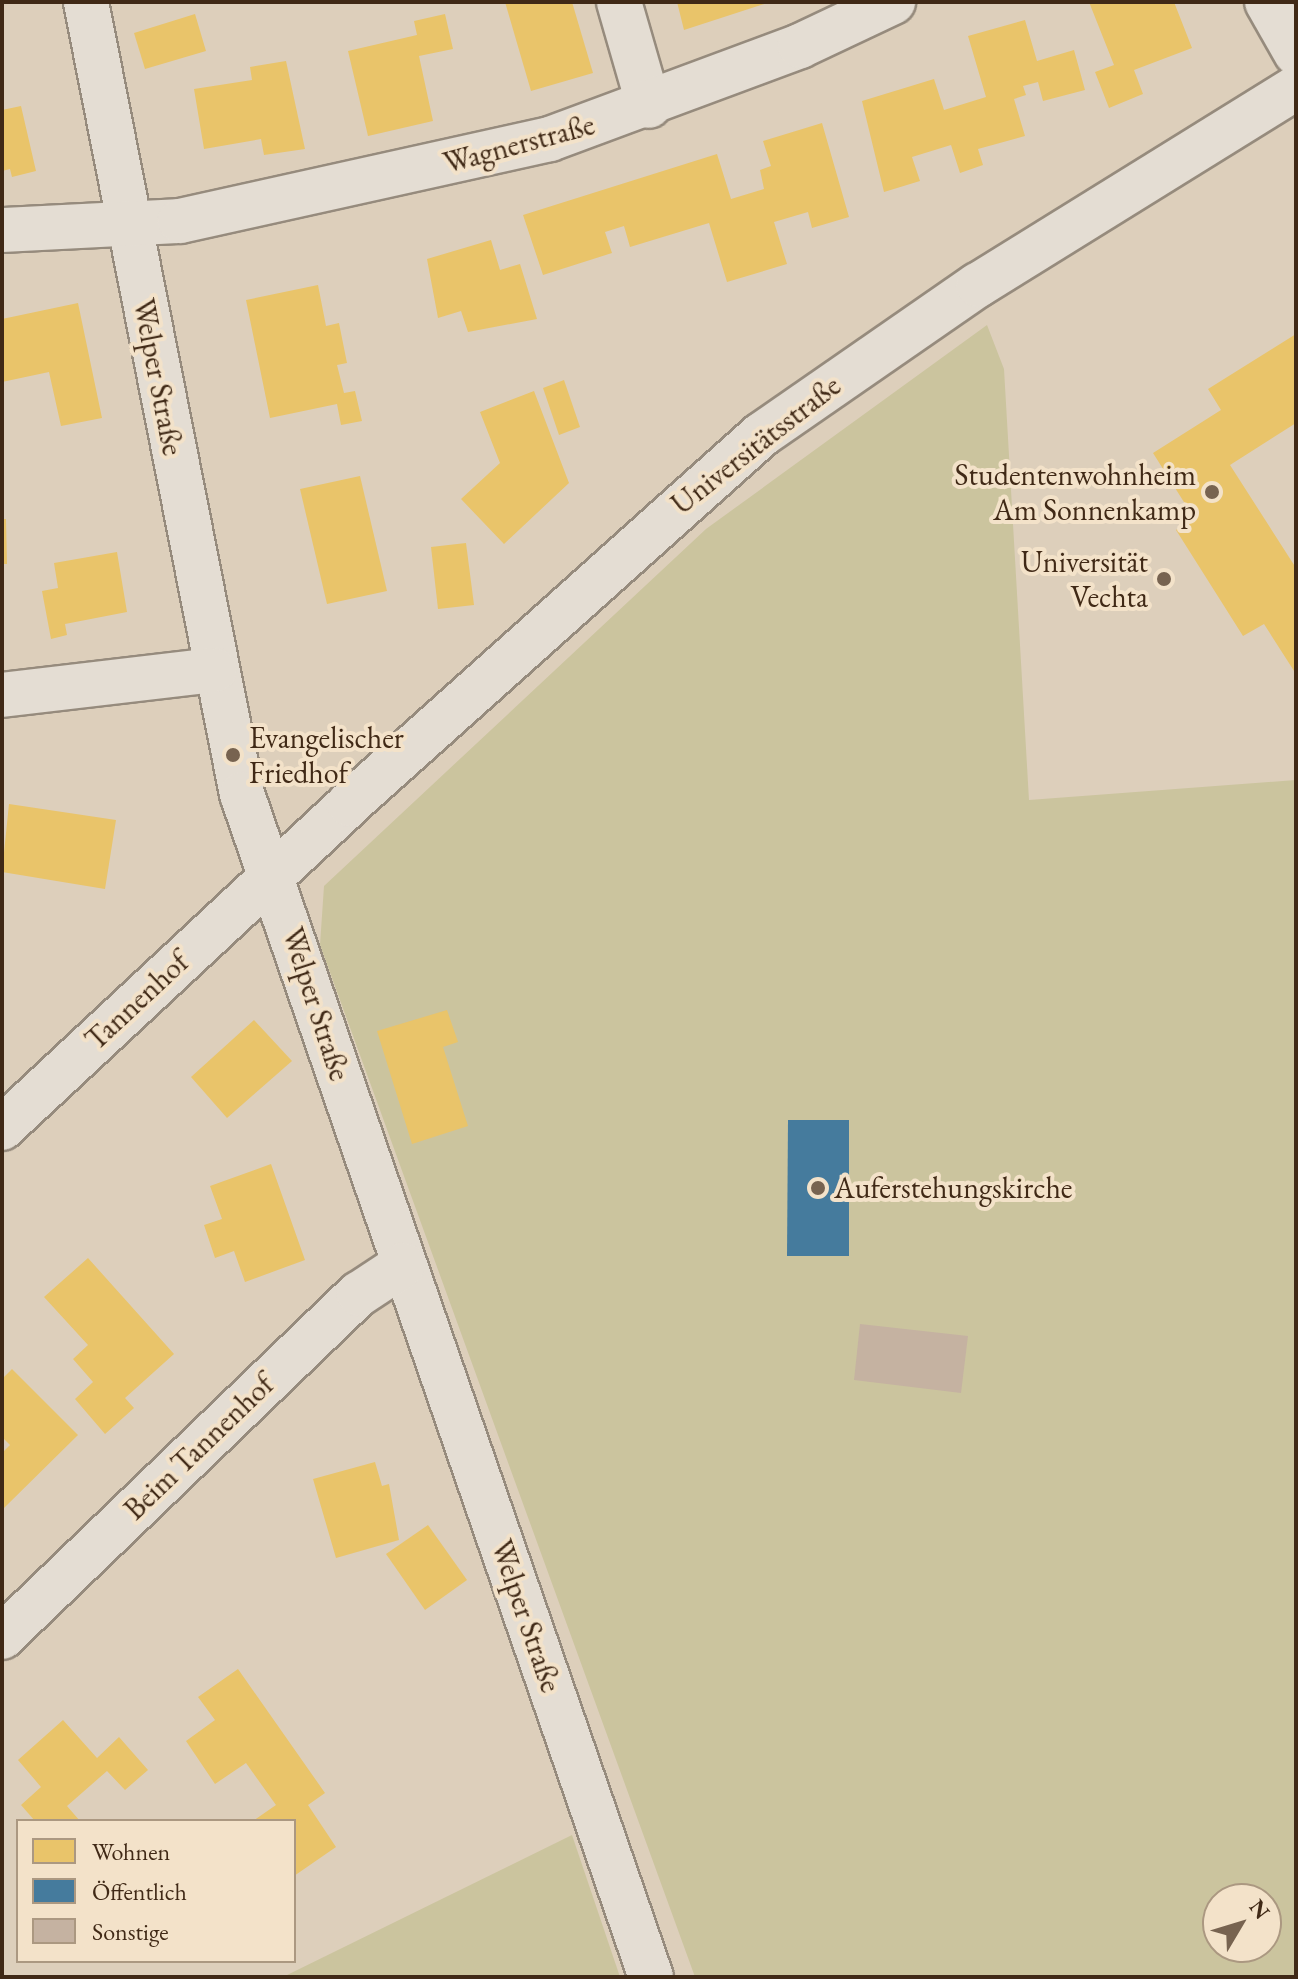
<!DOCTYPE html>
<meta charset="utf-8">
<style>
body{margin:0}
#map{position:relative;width:1298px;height:1979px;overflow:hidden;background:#ddcfbb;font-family:"EB Garamond",serif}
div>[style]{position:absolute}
.green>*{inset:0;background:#cbc49e}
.homes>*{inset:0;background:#e9c46a}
.public>*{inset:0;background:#457b9d}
.building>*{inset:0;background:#c5b2a1}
.roads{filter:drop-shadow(2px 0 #968b7d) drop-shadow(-2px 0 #968b7d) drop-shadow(0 2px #968b7d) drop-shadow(0 -2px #968b7d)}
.minor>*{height:44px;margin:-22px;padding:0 22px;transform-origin:22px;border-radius:22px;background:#e4ddd3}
.dots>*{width:22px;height:22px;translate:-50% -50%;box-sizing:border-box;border:4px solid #f3e2c9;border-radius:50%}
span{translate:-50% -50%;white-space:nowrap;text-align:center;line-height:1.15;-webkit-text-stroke:8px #f3e2c9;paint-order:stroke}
.street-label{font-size:30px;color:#402916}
.poi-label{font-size:30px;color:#402916}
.right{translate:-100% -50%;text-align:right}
.left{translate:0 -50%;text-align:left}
.frame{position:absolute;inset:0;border:4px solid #402916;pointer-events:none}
.legend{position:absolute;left:16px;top:1819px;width:280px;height:144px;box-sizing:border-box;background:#f3e2c9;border:2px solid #ab9881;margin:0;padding:10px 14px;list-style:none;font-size:24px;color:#402916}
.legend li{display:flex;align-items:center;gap:16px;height:40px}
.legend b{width:40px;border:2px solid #ab9881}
.north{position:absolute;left:1202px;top:1883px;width:80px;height:80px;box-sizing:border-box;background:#f3e2c9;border:2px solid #ab9881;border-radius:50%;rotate:52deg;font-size:22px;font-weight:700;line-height:32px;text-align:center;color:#402916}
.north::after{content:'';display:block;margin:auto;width:28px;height:36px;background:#776350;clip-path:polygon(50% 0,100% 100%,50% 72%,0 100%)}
</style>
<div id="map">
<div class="green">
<i style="clip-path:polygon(evenodd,987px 325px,1004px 369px,1029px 800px,1296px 780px,1296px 1977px,695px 1977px,320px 945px,324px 886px,706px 529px,987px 325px,1218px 1899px,1266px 1899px,1266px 1947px,1218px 1947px,1218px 1899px)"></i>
<i style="clip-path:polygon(572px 1835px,620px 1977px,283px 1977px)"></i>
</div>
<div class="homes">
<i style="clip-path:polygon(505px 2px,572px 2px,593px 73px,531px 91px)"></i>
<i style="clip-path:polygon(677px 2px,766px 2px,767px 3px,684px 30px)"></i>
<i style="clip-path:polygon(1089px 2px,1174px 2px,1192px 48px,1134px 70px,1143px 94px,1109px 108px,1095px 72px,1114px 65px)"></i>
<i style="clip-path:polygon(195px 14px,206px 51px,145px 69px,134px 33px)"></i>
<i style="clip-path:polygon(445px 14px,453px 49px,419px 56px,433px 121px,368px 136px,348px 51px,417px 35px,414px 21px)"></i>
<i style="clip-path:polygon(1025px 20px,1037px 61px,1074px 50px,1085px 90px,1043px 101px,1038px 82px,1023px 86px,1026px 95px,1014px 99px,1025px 136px,978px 149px,983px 165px,960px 173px,951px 145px,912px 157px,920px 181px,884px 192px,862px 101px,934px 79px,944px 110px,986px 97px,968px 36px)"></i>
<i style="clip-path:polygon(286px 61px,305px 149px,264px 155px,261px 139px,204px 149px,194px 89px,252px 80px,250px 67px)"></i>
<i style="clip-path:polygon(21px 106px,36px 171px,12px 177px,10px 169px,2px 171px,2px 110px)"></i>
<i style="clip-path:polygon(822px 123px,849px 217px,812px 228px,808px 212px,774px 222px,787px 264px,727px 282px,709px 223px,630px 247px,624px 226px,605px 232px,612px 253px,543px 275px,523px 215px,717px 154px,731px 199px,764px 189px,760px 170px,771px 166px,763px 141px)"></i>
<i style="clip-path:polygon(491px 240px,500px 270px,520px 264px,537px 319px,468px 332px,461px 311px,438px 318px,427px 259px)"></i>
<i style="clip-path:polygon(318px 285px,326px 326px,339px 323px,347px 363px,337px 365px,344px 393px,355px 391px,362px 421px,341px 425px,337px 404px,270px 418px,246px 300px)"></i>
<i style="clip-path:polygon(78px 303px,102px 418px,61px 426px,49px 372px,2px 382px,2px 319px)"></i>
<i style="clip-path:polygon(1296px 334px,1296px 423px,1230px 465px,1296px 568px,1296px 674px,1264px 624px,1243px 636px,1176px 530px,1194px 518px,1153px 453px,1221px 410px,1208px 389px)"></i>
<i style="clip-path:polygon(564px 380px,580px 427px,559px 435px,543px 388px)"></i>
<i style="clip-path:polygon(534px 391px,569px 483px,504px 544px,461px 499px,500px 463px,480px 412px)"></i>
<i style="clip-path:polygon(360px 476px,387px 591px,327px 604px,300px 489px)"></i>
<i style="clip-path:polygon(2px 519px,6px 519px,7px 564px,2px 564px)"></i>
<i style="clip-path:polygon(466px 543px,474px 605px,438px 609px,431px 547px)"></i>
<i style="clip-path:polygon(117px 552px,127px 612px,65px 624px,67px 635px,51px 639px,42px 591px,58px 588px,54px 563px)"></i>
<i style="clip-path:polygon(9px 804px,116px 820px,105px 889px,2px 872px)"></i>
<i style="clip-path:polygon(447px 1010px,458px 1042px,443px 1047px,468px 1126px,412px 1144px,377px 1031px)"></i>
<i style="clip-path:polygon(254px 1020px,292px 1061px,227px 1118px,191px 1077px)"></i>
<i style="clip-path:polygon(271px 1164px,305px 1260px,245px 1282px,234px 1251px,215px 1258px,204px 1225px,222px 1219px,210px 1186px)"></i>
<i style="clip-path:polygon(88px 1258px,174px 1354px,125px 1398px,134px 1408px,105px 1434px,75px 1399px,93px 1382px,73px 1359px,88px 1345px,44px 1297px)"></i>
<i style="clip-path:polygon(12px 1369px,78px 1435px,4px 1508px,2px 1453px,10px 1445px,2px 1437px,2px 1379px)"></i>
<i style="clip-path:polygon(375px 1462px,382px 1486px,389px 1484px,399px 1540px,336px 1558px,313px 1479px)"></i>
<i style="clip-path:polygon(428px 1525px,467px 1580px,425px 1610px,386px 1554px)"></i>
<i style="clip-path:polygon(238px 1669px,325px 1793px,308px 1805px,336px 1847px,294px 1876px,294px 1821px,253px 1821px,276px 1805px,246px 1763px,215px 1784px,186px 1741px,215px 1720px,198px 1697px)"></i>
<i style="clip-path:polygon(63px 1720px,97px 1758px,119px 1737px,148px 1770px,125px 1790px,107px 1771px,67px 1806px,80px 1821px,35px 1821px,21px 1805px,41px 1787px,18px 1760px)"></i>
</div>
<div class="public">
<i style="clip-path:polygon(788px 1120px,849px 1120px,849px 1256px,787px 1256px)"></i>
</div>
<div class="building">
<i style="clip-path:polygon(860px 1324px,968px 1336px,961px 1393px,854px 1380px)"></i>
</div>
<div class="roads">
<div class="minor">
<i style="left:86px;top:2px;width:807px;rotate:78.86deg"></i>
<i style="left:242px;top:794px;width:1252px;rotate:70.93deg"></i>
<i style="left:619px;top:2px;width:108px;rotate:73.9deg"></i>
<i style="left:1267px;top:2px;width:59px;rotate:60.4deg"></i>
<i style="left:2px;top:230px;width:178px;rotate:-2.9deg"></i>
<i style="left:180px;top:221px;width:379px;rotate:-12.5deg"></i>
<i style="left:550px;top:139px;width:267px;rotate:-20.4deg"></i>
<i style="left:800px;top:46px;width:103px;rotate:-25.3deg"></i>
<i style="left:2px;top:695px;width:214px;rotate:-6.7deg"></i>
<i style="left:2px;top:1128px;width:475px;rotate:-43deg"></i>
<i style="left:349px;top:804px;width:553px;rotate:-41.85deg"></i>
<i style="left:761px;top:435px;width:264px;rotate:-34.7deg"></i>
<i style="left:978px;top:285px;width:374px;rotate:-31.8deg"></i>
<i style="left:2px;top:1637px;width:495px;rotate:-43.9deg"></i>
<i style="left:359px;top:1294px;width:53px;rotate:-33.4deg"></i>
</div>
</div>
<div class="dots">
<i style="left:1212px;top:492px;background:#776350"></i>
<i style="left:1164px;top:579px;background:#776350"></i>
<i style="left:233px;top:755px;background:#776350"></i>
<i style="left:818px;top:1188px;background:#776350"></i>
</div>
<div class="street-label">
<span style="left:519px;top:144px;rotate:-15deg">Wagnerstraße</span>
<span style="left:158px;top:377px;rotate:79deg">Welper Straße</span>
<span style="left:756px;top:445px;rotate:-38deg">Universitätsstraße</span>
<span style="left:137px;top:1001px;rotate:-43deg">Tannenhof</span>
<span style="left:316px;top:1004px;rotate:72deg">Welper Straße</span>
<span style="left:199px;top:1447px;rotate:-44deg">Beim Tannenhof</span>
<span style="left:526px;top:1616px;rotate:71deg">Welper Straße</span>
</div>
<div class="poi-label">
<span class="right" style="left:1196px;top:492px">Studentenwohnheim<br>Am Sonnenkamp</span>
<span class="right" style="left:1148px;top:579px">Universität<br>Vechta</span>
<span class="left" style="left:249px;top:755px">Evangelischer<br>Friedhof</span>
<span class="left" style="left:834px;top:1188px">Auferstehungskirche</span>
</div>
<div class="frame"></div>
<ul class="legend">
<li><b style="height:22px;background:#e9c46a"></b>Wohnen</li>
<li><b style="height:22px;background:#457b9d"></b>Öffentlich</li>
<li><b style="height:22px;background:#c5b2a1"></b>Sonstige</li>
</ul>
<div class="north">N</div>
</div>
